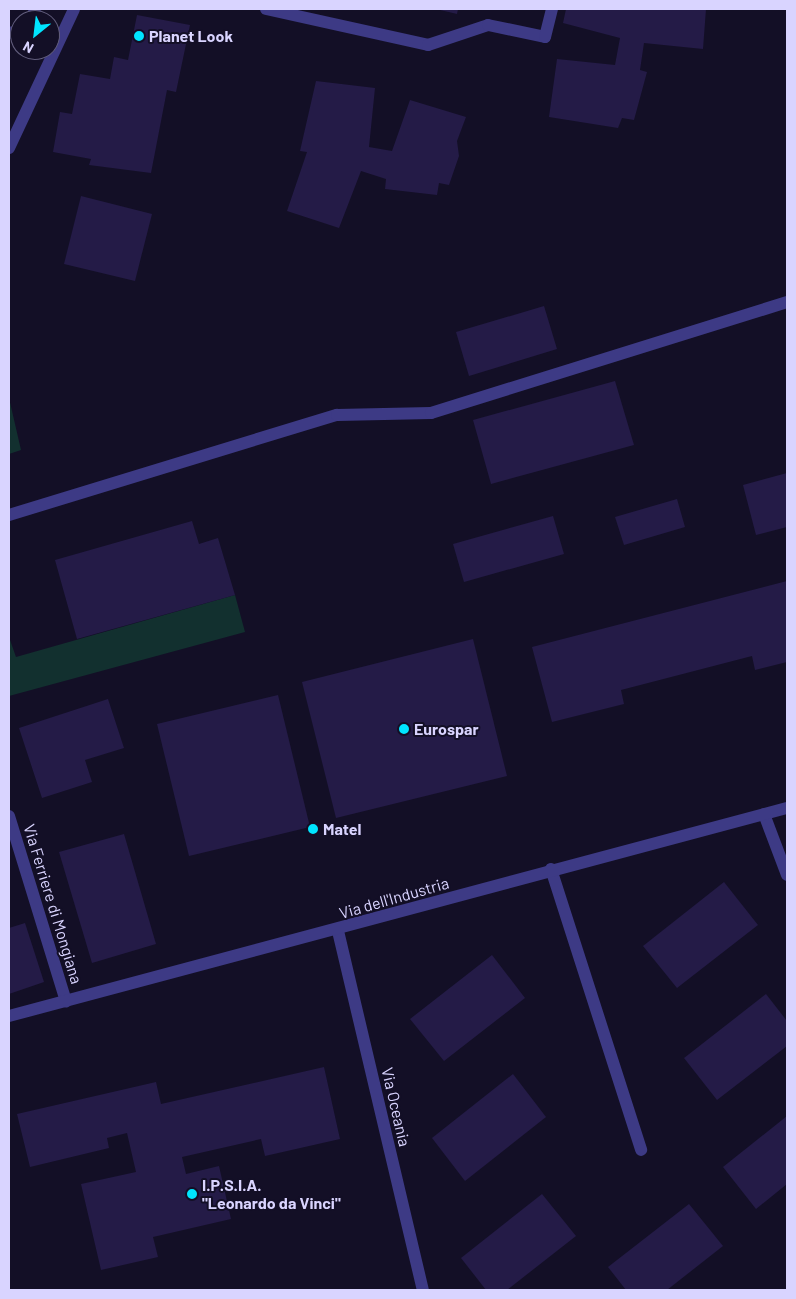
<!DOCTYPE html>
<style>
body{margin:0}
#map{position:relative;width:796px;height:1299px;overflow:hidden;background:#130f26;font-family:Barlow,sans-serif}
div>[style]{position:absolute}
.green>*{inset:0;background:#12302f}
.building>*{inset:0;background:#241b47}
.service>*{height:12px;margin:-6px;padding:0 6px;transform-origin:6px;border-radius:6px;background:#3d3a85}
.minor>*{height:12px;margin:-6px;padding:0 6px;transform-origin:6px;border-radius:6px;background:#3d3a85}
.tertiary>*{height:12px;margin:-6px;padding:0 6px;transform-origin:6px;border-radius:6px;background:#3d3a85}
.dots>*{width:14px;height:14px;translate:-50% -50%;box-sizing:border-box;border:2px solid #130f26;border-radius:50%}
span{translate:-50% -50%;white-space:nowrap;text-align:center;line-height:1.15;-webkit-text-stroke:4px #130f26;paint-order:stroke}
.poi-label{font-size:16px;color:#d9d4ff;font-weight:700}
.left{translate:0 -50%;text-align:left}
.street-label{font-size:16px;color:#d9d4ff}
.frame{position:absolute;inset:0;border:10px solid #d9d4ff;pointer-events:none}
.north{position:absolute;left:10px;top:10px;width:50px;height:50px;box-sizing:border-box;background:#130f26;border:1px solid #625e7d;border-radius:50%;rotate:209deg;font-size:14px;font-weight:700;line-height:20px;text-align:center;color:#d9d4ff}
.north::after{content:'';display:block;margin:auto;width:18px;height:22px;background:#00e5ff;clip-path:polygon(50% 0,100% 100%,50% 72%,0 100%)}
</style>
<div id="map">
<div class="green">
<i style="clip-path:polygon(9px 398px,21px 450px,9px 454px)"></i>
<i style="clip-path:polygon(235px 595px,245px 632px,9px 696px,9px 637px,16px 657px)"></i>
</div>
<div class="building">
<i style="clip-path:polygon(436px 9px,458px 9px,457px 14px)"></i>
<i style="clip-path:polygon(566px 9px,706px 9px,703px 49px,644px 43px,640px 70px,647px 72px,634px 120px,622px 118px,618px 128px,549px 117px,557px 59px,615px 65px,620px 38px,563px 23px)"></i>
<i style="clip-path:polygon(137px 15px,190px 25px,176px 92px,167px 90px,151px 173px,89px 165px,91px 159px,53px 152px,60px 112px,72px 114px,80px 74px,110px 79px,114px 57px,128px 60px)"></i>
<i style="clip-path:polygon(316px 81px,375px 88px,369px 147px,392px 151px,410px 100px,466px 117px,457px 141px,459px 156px,449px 185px,439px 183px,437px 195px,385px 189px,386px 179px,361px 171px,339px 228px,287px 211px,307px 152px,300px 151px)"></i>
<i style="clip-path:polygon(81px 196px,152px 214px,135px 281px,64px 264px)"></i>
<i style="clip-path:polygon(544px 306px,557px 349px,469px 376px,456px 332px)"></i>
<i style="clip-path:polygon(615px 381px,634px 445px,491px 484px,473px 420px)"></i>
<i style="clip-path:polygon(787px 473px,787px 527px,756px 535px,743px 485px)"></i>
<i style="clip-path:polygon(677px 499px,685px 527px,624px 545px,615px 517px)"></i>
<i style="clip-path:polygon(553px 516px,564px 554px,464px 582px,453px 544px)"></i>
<i style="clip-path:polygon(192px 521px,199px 544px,218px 538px,235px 595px,77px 639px,55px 560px)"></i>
<i style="clip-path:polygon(787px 581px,787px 662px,755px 670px,752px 656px,621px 690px,624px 704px,552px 722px,532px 647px)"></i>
<i style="clip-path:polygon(473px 639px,507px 776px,336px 818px,302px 682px)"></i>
<i style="clip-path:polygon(278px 695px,310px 827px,189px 856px,157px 724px)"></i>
<i style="clip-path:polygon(108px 699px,124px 748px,85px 760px,92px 782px,42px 798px,19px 728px)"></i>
<i style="clip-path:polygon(124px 834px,156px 944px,92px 963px,59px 852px)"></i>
<i style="clip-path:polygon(724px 882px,758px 925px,677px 988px,643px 946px)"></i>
<i style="clip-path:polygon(25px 923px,44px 982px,9px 994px,9px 928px)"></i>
<i style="clip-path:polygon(492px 955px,525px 998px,444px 1061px,410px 1019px)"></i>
<i style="clip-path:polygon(766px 994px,787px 1021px,787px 1046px,717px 1100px,684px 1058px)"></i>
<i style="clip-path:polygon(324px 1067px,340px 1139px,265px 1156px,261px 1139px,182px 1157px,186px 1174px,219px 1166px,231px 1219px,153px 1237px,158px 1257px,101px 1270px,81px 1184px,136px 1172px,127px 1133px,107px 1138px,109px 1148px,30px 1167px,17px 1114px,156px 1082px,161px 1104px)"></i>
<i style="clip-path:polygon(513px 1074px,546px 1117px,465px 1181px,432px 1138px)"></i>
<i style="clip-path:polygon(787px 1116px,787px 1184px,756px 1209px,723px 1167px)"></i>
<i style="clip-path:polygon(542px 1194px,576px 1236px,507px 1290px,486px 1290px,461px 1258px)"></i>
<i style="clip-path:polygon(689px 1204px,723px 1246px,667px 1290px,626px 1290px,608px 1267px)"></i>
</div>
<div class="service">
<i style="left:9px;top:515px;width:343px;rotate:-17deg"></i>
<i style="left:337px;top:415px;width:94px;rotate:-1.2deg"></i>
<i style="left:431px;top:413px;width:373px;rotate:-17.3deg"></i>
</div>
<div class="minor">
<i style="left:34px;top:9px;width:11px;rotate:75deg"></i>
<i style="left:266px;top:9px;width:166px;rotate:12.5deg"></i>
<i style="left:428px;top:45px;width:63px;rotate:-18.4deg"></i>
<i style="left:488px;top:25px;width:58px;rotate:11.9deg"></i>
<i style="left:545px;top:37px;width:29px;rotate:-76deg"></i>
<i style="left:9px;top:33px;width:11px;rotate:-10deg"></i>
<i style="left:9px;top:148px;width:153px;rotate:-64.9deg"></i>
<i style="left:764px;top:814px;width:65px;rotate:69.3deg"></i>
<i style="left:9px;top:816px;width:194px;rotate:72.9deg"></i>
<i style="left:551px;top:869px;width:295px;rotate:72.2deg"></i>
<i style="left:338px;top:931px;width:369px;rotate:76.7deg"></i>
</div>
<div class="tertiary">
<i style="left:9px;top:1016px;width:805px;rotate:-14.97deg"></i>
</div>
<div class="dots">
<i style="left:139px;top:36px;background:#00e5ff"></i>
<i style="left:404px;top:729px;background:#00e5ff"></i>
<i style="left:313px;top:829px;background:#00e5ff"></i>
<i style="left:192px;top:1194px;background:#00e5ff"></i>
</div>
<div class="poi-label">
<span class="left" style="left:149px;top:36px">Planet Look</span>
<span class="left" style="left:414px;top:729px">Eurospar</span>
<span class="left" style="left:323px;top:829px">Matel</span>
<span class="left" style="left:202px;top:1194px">I.P.S.I.A.<br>"Leonardo da Vinci"</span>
</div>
<div class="street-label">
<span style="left:394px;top:898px;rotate:-16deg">Via dell'Industria</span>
<span style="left:53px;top:904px;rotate:73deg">Via Ferriere di Mongiana</span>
<span style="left:396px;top:1107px;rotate:77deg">Via Oceania</span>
</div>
<div class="frame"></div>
<div class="north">N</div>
</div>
